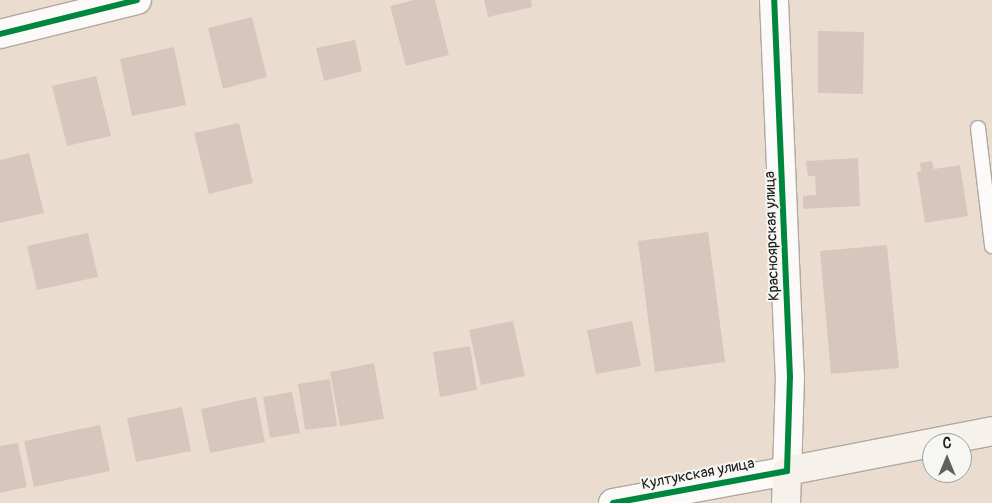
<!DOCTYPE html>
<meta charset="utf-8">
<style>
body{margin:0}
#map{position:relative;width:992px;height:503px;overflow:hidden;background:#eaddd0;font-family:Pangolin,sans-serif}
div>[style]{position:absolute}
.building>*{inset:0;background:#d8c6bd}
.roads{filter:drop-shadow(1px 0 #b0a8a0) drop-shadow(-1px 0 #b0a8a0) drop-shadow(0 1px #b0a8a0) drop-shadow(0 -1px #b0a8a0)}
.service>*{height:14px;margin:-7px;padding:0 7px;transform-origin:7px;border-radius:7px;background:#fcfaf8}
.minor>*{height:28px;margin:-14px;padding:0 14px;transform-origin:14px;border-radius:14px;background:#fcfaf8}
.tertiary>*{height:28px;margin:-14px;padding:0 14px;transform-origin:14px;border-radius:14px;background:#fcfaf8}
.secondary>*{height:28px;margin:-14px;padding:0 14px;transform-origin:14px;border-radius:14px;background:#f6f1ea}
.cycleway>*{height:6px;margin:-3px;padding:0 3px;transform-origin:3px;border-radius:3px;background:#00873e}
span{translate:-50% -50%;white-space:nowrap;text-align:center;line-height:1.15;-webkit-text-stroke:4px #f6f6f2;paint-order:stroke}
.street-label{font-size:15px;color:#1c1c1c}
.north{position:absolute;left:922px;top:433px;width:50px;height:50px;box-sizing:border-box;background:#f6f6f2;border:1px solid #9f9f9c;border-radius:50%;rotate:0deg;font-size:14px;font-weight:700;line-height:20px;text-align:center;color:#1c1c1c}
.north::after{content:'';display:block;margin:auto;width:18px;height:22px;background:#64605b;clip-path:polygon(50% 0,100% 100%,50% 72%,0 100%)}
</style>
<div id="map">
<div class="building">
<i style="clip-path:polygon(414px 0,435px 0,449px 55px,406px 66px,390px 6px)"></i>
<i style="clip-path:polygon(484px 0,531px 0,532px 7px,488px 17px)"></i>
<i style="clip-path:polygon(252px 17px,267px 77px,223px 89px,208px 28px)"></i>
<i style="clip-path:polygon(818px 31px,864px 32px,863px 94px,818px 93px)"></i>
<i style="clip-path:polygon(355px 40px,362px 71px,324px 81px,316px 48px)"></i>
<i style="clip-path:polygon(174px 47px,186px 105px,132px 116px,120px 59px)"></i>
<i style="clip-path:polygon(96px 76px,111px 136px,67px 146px,52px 86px)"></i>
<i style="clip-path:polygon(239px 123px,253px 183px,209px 194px,194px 133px)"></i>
<i style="clip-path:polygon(29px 153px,44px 213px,0 223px,0 160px)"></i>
<i style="clip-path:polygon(858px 158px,860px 206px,803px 209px,803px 196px,816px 195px,815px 176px,808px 176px,806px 161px)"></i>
<i style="clip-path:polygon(932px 161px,934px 169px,960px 165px,968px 216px,925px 223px,917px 172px,921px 171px,920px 163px)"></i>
<i style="clip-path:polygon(708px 232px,725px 362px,655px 372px,638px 241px)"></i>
<i style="clip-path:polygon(88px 233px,98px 277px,37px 290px,27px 246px)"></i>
<i style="clip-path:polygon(887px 245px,899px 368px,831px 374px,820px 251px)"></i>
<i style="clip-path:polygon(513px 321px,525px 376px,481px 385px,469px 330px)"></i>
<i style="clip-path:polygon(632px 321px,641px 366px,596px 374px,587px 330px)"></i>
<i style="clip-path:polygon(470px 346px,477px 390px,440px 397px,433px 352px)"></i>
<i style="clip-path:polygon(374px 363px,384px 419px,340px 426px,330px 372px)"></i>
<i style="clip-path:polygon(330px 379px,337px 426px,305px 430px,298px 384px)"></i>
<i style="clip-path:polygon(292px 392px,300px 433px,270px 438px,263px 397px)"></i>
<i style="clip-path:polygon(256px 397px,265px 442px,210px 453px,201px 409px)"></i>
<i style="clip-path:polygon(182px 407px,191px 451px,136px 462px,127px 418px)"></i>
<i style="clip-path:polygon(100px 425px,110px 471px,34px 487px,24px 441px)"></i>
<i style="clip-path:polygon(18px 443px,27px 487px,0 493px,0 446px)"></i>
</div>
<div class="roads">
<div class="service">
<i style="left:978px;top:128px;width:119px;rotate:83.2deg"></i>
</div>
<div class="minor">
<i style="left:774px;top:0;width:377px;rotate:87.6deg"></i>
<i style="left:790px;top:377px;width:94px;rotate:91.8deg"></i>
<i style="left:0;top:34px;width:141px;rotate:-13.9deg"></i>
</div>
<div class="tertiary">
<i style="left:613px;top:503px;width:177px;rotate:-10.4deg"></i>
</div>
<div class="secondary">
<i style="left:786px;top:503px;width:32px;rotate:-88deg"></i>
<i style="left:787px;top:471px;width:209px;rotate:-11deg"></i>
</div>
</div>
<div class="cycleway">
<i style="left:0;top:34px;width:141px;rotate:-13.9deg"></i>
<i style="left:613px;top:503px;width:177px;rotate:-10.4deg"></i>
<i style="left:787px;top:471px;width:94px;rotate:-88.2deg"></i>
<i style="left:790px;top:377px;width:377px;rotate:-92.4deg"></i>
</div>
<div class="street-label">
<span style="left:772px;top:236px;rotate:-92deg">Красноярская улица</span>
<span style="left:698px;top:474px;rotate:-11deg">Култукская улица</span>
</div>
<div class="north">С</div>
</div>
